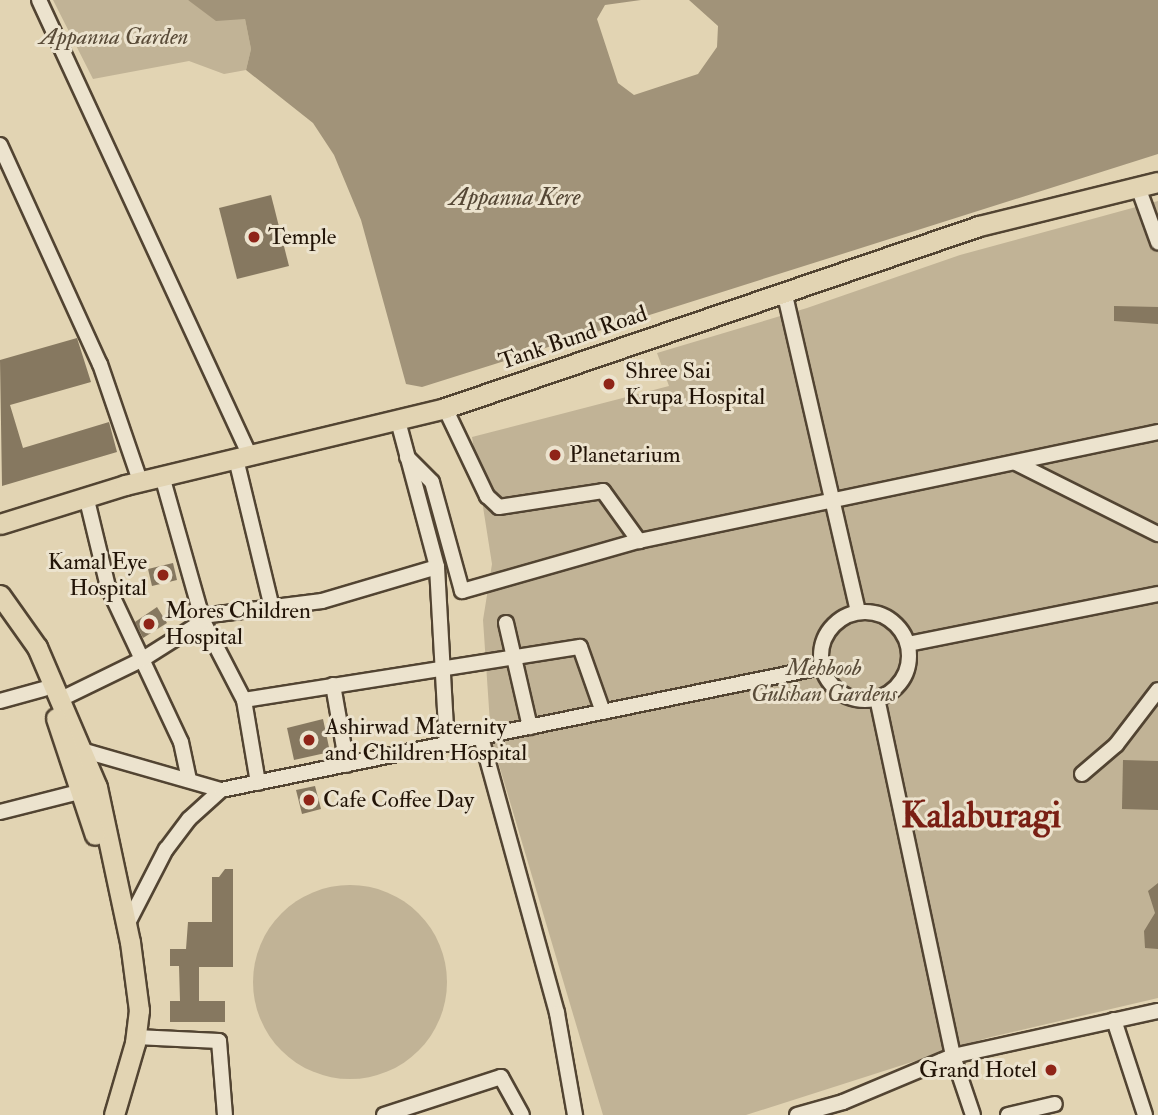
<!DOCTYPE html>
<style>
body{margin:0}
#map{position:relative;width:1158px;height:1115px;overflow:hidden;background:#e2d4b3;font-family:"IM FELL Double Pica",serif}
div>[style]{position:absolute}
.green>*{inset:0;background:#c1b396}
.round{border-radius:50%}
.water>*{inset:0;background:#a19379}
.building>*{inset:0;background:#867860}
.roads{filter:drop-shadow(2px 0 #524432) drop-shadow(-2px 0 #524432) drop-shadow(0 2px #524432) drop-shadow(0 -2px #524432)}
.minor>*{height:14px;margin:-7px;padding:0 7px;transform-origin:7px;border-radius:7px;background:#ece3ce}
.minor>.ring{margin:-7px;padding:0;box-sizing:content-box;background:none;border:14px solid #ece3ce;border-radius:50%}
.major>*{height:19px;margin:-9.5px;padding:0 9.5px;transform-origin:9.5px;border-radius:9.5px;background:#e2d4b3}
.dots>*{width:19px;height:19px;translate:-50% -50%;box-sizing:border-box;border:4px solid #ece3ce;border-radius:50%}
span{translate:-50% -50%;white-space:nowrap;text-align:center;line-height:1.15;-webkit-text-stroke:6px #ece3ce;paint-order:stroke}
.park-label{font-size:23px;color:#5a4c39;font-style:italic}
.poi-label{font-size:23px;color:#221407}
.left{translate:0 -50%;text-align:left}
.right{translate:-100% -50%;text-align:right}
.street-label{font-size:23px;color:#221407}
.water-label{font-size:24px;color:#554735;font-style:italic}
.town-label{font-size:37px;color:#7a1f14;font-weight:700}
</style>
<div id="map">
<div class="green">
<i style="clip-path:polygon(53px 0,188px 0,245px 19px,251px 49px,246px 70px,224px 74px,189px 61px,93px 79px)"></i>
<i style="clip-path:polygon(1158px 201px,1158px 998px,987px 1038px,746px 1115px,603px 1115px,491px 738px,483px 620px,492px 564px,472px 437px,669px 386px,657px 353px,807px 308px,960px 255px)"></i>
<i class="round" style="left:253px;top:885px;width:194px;height:194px"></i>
</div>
<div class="water">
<i style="clip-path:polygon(188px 0,641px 0,605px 5px,597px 19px,618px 83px,634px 95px,698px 74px,717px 47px,718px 26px,689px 0,1158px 0,1158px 154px,422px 387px,406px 384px,361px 220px,334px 155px,313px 123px,246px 70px,251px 49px,245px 19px,216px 21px)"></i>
</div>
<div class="building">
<i style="clip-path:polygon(271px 195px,289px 266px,237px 279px,219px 208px)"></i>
<i style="clip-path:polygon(1114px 306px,1158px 307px,1158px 324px,1114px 321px)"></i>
<i style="clip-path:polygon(77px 338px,91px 382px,10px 405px,23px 448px,109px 422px,117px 452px,2px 486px,0 360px)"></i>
<i style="clip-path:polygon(173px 563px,177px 580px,152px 586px,148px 569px)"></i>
<i style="clip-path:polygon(157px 607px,167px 623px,143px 638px,135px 622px)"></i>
<i style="clip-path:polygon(323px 719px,330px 752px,294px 760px,287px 728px)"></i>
<i style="clip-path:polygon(1123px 760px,1158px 761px,1158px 810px,1122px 809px)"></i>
<i style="clip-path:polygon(315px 786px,321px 809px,302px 814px,296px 790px)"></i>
<i style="clip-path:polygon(225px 869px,233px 869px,233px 967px,199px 967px,199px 1001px,225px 1001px,225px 1022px,170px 1022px,170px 1001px,180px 1001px,179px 966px,170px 966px,170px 949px,186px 949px,188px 922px,212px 922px,212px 877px,219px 877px)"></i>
<i style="clip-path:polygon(1158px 883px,1158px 949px,1145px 948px,1144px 931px,1155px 913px,1148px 891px)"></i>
</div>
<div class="roads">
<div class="minor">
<i style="left:39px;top:0;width:502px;rotate:65.17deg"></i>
<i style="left:0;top:145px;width:241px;rotate:65.5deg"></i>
<i style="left:100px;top:364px;width:124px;rotate:71.1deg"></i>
<i style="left:1138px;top:187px;width:59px;rotate:70deg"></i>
<i style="left:784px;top:291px;width:329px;rotate:77deg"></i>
<i style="left:445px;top:408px;width:98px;rotate:64.5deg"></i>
<i style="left:487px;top:496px;width:16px;rotate:43deg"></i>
<i style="left:499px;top:507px;width:105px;rotate:-8.7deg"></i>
<i style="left:603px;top:491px;width:62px;rotate:54.2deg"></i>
<i style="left:639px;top:541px;width:530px;rotate:-11.86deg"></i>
<i style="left:398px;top:421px;width:151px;rotate:75deg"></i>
<i style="left:437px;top:567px;width:177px;rotate:86.8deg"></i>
<i style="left:407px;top:457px;width:35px;rotate:45deg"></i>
<i style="left:432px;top:482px;width:113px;rotate:74.6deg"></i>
<i style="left:462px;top:591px;width:183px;rotate:-15.9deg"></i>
<i style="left:236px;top:459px;width:153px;rotate:76.4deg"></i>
<i style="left:1016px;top:463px;width:159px;rotate:26.6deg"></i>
<i style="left:162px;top:476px;width:151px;rotate:74.2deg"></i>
<i style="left:203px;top:621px;width:89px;rotate:62.6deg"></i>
<i style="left:244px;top:700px;width:340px;rotate:-9deg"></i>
<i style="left:580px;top:647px;width:69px;rotate:70.5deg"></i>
<i style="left:86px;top:496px;width:94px;rotate:76.4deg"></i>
<i style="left:108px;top:587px;width:171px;rotate:64.8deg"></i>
<i style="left:181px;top:742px;width:39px;rotate:78deg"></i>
<i class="ring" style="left:821px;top:612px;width:74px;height:74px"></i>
<i style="left:202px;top:616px;width:121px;rotate:-7.1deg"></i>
<i style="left:322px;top:601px;width:120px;rotate:-16.5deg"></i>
<i style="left:506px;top:623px;width:107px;rotate:77deg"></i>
<i style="left:908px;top:644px;width:255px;rotate:-11.3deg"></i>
<i style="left:333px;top:685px;width:81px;rotate:80.1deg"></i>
<i style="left:877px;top:698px;width:366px;rotate:78deg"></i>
<i style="left:953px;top:1056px;width:62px;rotate:71.3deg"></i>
<i style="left:61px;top:699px;width:91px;rotate:-26deg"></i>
<i style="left:143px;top:659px;width:71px;rotate:-32.3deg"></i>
<i style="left:244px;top:700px;width:84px;rotate:80.4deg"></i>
<i style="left:0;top:701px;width:46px;rotate:-15.3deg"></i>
<i style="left:481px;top:737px;width:286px;rotate:74.6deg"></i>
<i style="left:557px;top:1013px;width:104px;rotate:80deg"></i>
<i style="left:85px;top:751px;width:141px;rotate:16deg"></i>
<i style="left:221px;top:790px;width:43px;rotate:137.8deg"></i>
<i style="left:189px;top:819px;width:38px;rotate:127deg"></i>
<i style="left:166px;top:849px;width:85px;rotate:117.2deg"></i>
<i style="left:1082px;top:774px;width:45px;rotate:-40.5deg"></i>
<i style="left:1116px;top:745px;width:69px;rotate:-52.6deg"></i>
<i style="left:221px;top:790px;width:613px;rotate:-11.57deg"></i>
<i style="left:0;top:812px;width:86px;rotate:-14.2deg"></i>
<i style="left:1114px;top:1020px;width:100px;rotate:71.9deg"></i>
<i style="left:136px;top:1037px;width:83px;rotate:2.8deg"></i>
<i style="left:219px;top:1041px;width:74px;rotate:85.4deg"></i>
<i style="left:384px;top:1115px;width:123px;rotate:-18deg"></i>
<i style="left:501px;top:1077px;width:43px;rotate:61.1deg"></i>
<i style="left:797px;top:1115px;width:48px;rotate:-15.8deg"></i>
<i style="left:843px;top:1102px;width:119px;rotate:-22.7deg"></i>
<i style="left:953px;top:1056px;width:210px;rotate:-12.4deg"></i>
<i style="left:1008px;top:1115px;width:48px;rotate:-13.2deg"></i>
</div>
<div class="major">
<i style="left:0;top:524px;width:131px;rotate:-17.3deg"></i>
<i style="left:125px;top:485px;width:329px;rotate:-13.5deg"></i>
<i style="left:445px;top:408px;width:564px;rotate:-18.82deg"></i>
<i style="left:979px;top:226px;width:184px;rotate:-13.8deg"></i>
<i style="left:0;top:595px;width:64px;rotate:54.6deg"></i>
<i style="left:37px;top:647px;width:152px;rotate:66.8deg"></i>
<i style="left:97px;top:787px;width:158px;rotate:78deg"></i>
<i style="left:130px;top:942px;width:69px;rotate:82.5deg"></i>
<i style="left:139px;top:1010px;width:33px;rotate:97deg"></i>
<i style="left:135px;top:1043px;width:75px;rotate:106.3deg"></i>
<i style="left:56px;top:718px;width:123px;rotate:71.6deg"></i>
</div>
</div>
<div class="dots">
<i style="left:254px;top:237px;background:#8f2418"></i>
<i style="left:609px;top:384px;background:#8f2418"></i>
<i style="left:555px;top:455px;background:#8f2418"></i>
<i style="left:163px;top:575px;background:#8f2418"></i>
<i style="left:149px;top:624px;background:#8f2418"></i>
<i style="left:309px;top:740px;background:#8f2418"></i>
<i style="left:309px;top:800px;background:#8f2418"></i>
<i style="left:1051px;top:1070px;background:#8f2418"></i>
</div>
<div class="park-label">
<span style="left:114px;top:37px">Appanna Garden</span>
<span style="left:824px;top:681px">Mehboob<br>Gulshan Gardens</span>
</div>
<div class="poi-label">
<span class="left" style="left:268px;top:237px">Temple</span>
<span class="left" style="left:625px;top:384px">Shree Sai<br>Krupa Hospital</span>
<span class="left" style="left:569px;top:455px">Planetarium</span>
<span class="right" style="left:147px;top:575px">Kamal Eye<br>Hospital</span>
<span class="left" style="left:165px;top:624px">Mores Children<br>Hospital</span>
<span class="left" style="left:325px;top:740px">Ashirwad Maternity<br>and Children Hospital</span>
<span class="left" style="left:323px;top:800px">Cafe Coffee Day</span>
<span class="right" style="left:1037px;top:1070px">Grand Hotel</span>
</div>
<div class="street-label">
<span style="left:573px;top:338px;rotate:-19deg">Tank Bund Road</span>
</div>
<div class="water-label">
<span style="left:515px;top:198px">Appanna Kere</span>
</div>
<div class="town-label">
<span style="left:981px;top:816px">Kalaburagi</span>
</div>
</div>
